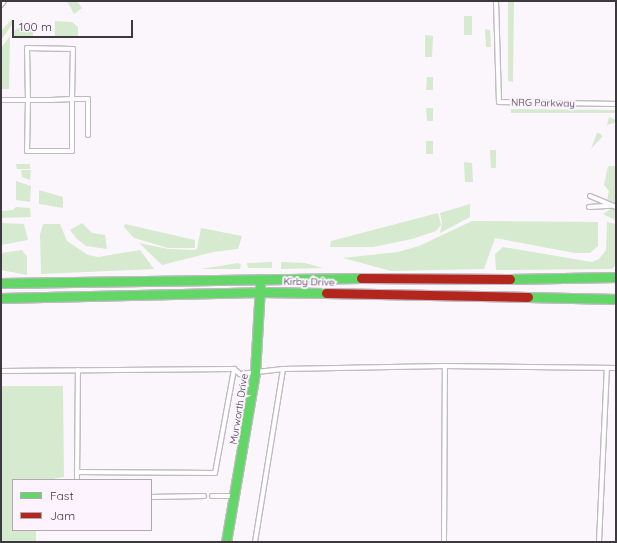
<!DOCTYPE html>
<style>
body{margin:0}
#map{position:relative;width:617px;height:543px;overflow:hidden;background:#fbf6fc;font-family:Quicksand,sans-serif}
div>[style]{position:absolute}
.green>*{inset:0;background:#d5eacf}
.roads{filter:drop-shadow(1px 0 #c0bbc1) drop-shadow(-1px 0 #c0bbc1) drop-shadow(0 1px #c0bbc1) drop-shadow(0 -1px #c0bbc1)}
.lane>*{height:4px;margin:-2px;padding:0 2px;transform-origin:2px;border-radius:2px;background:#fefeff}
.fast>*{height:9px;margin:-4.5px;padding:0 4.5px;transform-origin:4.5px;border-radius:4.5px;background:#63d668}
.jam>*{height:9px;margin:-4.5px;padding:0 4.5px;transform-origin:4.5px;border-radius:4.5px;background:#b3261e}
span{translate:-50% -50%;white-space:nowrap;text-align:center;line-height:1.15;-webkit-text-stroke:4px #fcf3ff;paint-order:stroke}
.street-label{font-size:10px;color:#3d393e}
.frame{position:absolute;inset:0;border:2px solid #3d393e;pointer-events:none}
.legend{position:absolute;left:12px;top:479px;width:140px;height:52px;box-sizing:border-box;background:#fcf3ff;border:1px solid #b0a9b2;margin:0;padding:5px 7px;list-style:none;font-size:12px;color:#3d393e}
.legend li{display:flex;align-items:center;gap:8px;height:20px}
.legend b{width:20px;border:1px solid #b0a9b2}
.scale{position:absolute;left:12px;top:20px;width:121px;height:18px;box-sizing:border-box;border:2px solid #3d393e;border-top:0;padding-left:5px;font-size:12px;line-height:14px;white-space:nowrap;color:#3d393e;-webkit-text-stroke:3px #fcf3ff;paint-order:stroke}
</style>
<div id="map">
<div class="green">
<i style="clip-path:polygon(67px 1px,77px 1px,82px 8px,74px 14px)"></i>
<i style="clip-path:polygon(508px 1px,514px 1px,513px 82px,508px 81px)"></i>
<i style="clip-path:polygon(464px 16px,472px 16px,472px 35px,464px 35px)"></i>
<i style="clip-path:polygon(12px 19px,14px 22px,1px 40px,1px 31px)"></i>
<i style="clip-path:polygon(55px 21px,72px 22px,78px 27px,78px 36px,55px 37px)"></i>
<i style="clip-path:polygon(33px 27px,33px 37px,13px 37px,14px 31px,18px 28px)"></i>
<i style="clip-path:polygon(485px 29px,490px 30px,491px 47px,486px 47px)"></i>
<i style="clip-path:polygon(425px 35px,433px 36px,432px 57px,425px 57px)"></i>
<i style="clip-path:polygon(10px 36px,9px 89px,1px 89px,1px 48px)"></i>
<i style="clip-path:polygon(427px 77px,433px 77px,433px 90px,426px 90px)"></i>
<i style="clip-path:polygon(426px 108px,433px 108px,433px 121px,427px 121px)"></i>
<i style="clip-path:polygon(511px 109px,615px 110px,615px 113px,511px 113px)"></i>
<i style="clip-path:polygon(609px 117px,616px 120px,614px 123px,607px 125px)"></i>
<i style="clip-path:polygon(597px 133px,601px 134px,602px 137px,591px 149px)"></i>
<i style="clip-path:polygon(426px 141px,433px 141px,433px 154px,426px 154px)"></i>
<i style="clip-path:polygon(490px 150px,496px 150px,496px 168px,491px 168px)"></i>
<i style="clip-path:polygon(464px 162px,472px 163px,473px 182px,465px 182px)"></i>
<i style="clip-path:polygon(16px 164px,30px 164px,30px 169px,17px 169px)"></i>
<i style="clip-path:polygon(608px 166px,616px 166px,616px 203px,607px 200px,609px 191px,604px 185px)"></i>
<i style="clip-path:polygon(21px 170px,31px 170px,30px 180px,22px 177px)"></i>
<i style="clip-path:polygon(16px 181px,31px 186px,30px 202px,16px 200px)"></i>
<i style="clip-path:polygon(39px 190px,63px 197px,63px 208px,39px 204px)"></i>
<i style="clip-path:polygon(470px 204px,470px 217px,440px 233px,442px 223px,440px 213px)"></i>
<i style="clip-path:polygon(16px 207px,30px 208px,31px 217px,1px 218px,1px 211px,13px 210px)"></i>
<i style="clip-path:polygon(612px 208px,616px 209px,615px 220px,603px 214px)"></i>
<i style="clip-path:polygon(438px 213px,441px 225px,436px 231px,412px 239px,373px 247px,330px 247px,331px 241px)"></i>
<i style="clip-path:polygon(472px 221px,598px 222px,598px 246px,590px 253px,575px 253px,495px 238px,484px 269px,391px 271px,343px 258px,398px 252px,419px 246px)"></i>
<i style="clip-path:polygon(607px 222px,616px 224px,616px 265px,612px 269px,496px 270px,495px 254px,503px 247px,592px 262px,599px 259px,606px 250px)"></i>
<i style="clip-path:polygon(1px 223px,24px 224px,28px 240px,1px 245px)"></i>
<i style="clip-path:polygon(82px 223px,92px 233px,105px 235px,107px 249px,86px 246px,77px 239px,70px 230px)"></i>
<i style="clip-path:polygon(43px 224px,60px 224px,67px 241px,88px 255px,98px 257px,140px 250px,154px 269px,41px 274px,40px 235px)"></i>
<i style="clip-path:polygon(125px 224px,195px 240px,195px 248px,168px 248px,134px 238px,124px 227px)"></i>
<i style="clip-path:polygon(201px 228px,242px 236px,238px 249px,213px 252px,162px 265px,139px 243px,168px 249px,194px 250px,197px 249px)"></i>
<i style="clip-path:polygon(22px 250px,27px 257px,27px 275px,1px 270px,1px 253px)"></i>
<i style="clip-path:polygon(272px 262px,272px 268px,248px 268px,247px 263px)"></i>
<i style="clip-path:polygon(281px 262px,305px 263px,323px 268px,281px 269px)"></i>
<i style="clip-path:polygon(238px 263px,241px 265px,240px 269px,201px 269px)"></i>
<i style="clip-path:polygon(1px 386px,63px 386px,64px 477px,46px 480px,13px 480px,13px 530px,36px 530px,36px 542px,1px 542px)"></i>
</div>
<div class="roads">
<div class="lane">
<i style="left:496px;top:1px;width:101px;rotate:88.3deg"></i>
<i style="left:499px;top:102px;width:117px;rotate:1deg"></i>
<i style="left:1px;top:5px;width:5px;rotate:-53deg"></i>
<i style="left:1px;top:100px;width:27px"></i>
<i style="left:28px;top:100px;width:51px;rotate:91.1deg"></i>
<i style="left:27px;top:151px;width:45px"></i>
<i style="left:72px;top:151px;width:52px;rotate:-90deg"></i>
<i style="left:72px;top:99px;width:50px;rotate:-88.9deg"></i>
<i style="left:73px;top:49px;width:46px;rotate:-178.8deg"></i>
<i style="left:27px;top:48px;width:52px;rotate:88.9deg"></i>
<i style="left:28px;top:100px;width:23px"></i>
<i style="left:51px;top:100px;width:21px;rotate:-3deg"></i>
<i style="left:72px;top:99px;width:16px"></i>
<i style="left:88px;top:99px;width:36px;rotate:90deg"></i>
<i style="left:590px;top:196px;width:28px;rotate:23deg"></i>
<i style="left:589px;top:207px;width:22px;rotate:-3deg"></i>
<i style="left:1px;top:371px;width:233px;rotate:-0.5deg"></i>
<i style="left:234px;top:369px;width:8px;rotate:40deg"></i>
<i style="left:240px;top:374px;width:43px;rotate:-6.6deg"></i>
<i style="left:283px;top:369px;width:162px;rotate:-1.1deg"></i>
<i style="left:445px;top:366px;width:171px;rotate:0.7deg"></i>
<i style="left:77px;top:472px;width:138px;rotate:0.4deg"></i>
<i style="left:215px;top:473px;width:106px;rotate:-79.6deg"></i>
<i style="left:77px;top:480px;width:110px;rotate:-89.5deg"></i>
<i style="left:212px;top:496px;width:20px"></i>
<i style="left:151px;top:497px;width:53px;rotate:-1.1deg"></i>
<i style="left:255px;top:542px;width:175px;rotate:-80.8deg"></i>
<i style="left:444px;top:542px;width:176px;rotate:-89.7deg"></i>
<i style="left:599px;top:542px;width:174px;rotate:-87.4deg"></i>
</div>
<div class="fast">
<i style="left:510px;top:279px;width:106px;rotate:-1.1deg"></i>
<i style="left:1px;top:283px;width:360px;rotate:-0.8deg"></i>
<i style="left:528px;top:297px;width:88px;rotate:1.3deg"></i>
<i style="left:1px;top:298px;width:259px;rotate:-1.3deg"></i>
<i style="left:260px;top:292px;width:66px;rotate:0.9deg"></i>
<i style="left:226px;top:542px;width:171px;rotate:-80.3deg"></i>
<i style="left:255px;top:373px;width:88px;rotate:-86.7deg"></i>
</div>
<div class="jam">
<i style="left:361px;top:278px;width:149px;rotate:0.4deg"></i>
<i style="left:326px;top:293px;width:202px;rotate:1.1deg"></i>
</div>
</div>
<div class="street-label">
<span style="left:543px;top:103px;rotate:1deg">NRG Parkway</span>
<span style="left:309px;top:282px;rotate:1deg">Kirby Drive</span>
<span style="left:239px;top:409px;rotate:-81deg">Murworth Drive</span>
</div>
<div class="frame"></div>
<ul class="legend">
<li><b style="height:5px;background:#63d668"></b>Fast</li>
<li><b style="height:5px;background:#b3261e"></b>Jam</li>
</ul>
<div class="scale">100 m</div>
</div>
